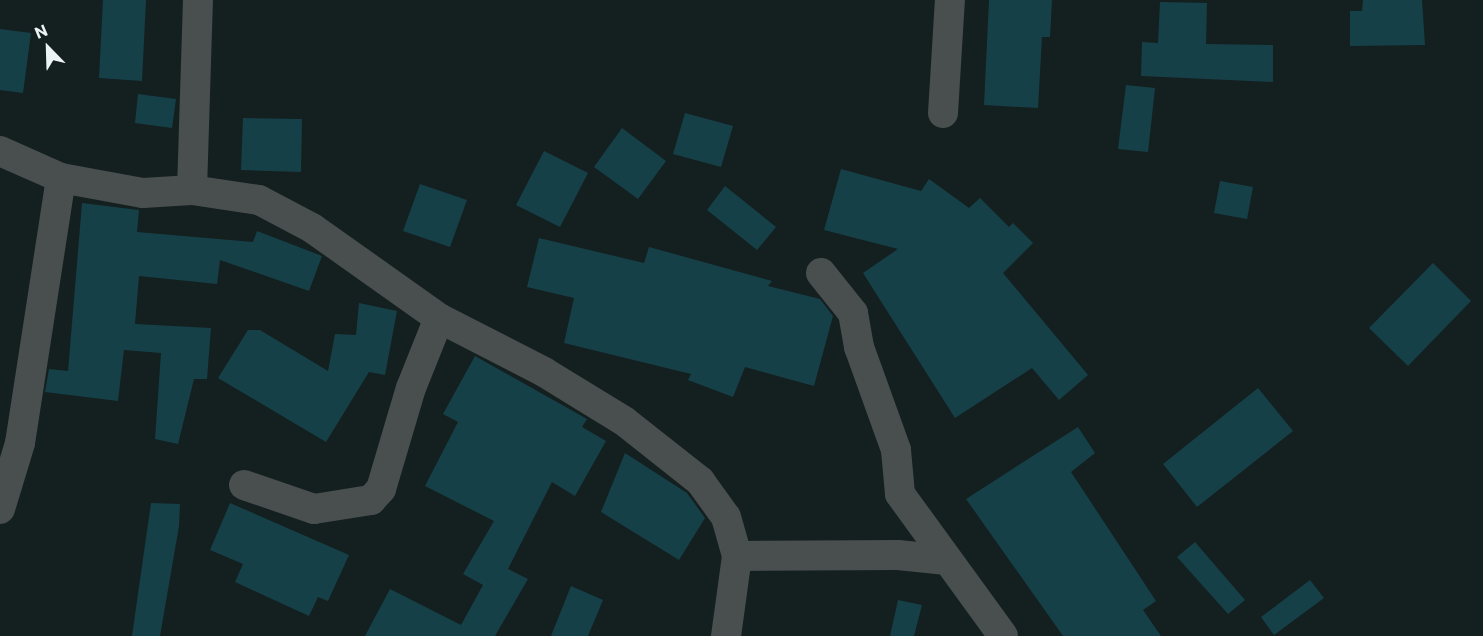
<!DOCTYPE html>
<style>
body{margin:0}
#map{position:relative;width:1483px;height:636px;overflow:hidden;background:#141f20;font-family:Commissioner,sans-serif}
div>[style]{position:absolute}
.building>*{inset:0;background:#164047}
.street>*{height:30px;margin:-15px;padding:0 15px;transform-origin:15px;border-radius:15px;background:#494e4f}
span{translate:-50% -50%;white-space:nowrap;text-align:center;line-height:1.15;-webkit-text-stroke:5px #141f20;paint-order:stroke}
.north{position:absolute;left:18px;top:18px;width:60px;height:60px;-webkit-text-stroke:4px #141f20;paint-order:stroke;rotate:337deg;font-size:16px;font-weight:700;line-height:24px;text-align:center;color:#ecf3f5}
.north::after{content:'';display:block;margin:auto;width:21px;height:27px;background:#ecf3f5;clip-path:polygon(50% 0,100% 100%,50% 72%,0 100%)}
</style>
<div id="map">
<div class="building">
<i style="clip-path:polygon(103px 0,146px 0,142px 81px,99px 78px)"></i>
<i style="clip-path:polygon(989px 0,1052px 0,1050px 37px,1042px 37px,1038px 108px,984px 105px)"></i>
<i style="clip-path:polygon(1363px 0,1422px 0,1425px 45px,1350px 46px,1350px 11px,1362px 11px)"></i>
<i style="clip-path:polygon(1160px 2px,1207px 3px,1206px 44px,1273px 45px,1273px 82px,1141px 76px,1142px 42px,1158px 43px)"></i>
<i style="clip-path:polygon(0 29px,31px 33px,23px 93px,0 90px)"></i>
<i style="clip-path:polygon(1126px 85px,1155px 88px,1148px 152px,1118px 149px)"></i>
<i style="clip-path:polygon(138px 94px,176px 99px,172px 128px,135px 123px)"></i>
<i style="clip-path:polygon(685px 113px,733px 126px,721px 167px,673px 154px)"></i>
<i style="clip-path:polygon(243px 118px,302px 119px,301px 172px,241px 170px)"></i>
<i style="clip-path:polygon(622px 128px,666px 161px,638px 199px,594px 167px)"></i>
<i style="clip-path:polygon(544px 151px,588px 173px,560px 227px,516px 205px)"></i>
<i style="clip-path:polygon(841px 169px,921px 191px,929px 179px,969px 208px,980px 198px,1009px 227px,1013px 223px,1033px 243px,1003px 273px,1088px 375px,1059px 400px,1032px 368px,955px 418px,863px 273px,898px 249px,824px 230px)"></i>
<i style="clip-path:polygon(1220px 181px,1253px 187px,1247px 219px,1214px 213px)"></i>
<i style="clip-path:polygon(420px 184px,467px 200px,450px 247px,403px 231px)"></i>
<i style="clip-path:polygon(725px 186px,776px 227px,757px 250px,707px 210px)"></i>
<i style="clip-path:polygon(82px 203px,139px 210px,137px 232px,253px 242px,257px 231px,322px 256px,309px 291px,220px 260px,217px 284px,139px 276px,135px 324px,211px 328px,207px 379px,194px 379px,178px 444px,155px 439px,161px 353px,124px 350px,118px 401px,45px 392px,49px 369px,68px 371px)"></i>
<i style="clip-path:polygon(539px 238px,644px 263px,649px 247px,772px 281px,768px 286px,820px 299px,833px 316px,814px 386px,745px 367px,733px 397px,688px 380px,691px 374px,564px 343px,574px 298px,527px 287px)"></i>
<i style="clip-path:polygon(1433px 263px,1471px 301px,1408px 366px,1369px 328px)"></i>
<i style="clip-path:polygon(359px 303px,397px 311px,385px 375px,369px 372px,326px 442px,218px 378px,248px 330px,260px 330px,328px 371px,335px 334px,356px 335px)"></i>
<i style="clip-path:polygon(475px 356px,587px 419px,582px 427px,606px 441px,575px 496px,552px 482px,508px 569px,528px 579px,495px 636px,365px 636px,390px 589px,461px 625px,483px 585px,463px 574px,494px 521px,425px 486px,458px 422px,443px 414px)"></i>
<i style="clip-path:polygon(1258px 388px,1293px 431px,1197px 507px,1163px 464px)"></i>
<i style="clip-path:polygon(1078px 427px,1095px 453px,1071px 472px,1156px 601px,1143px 610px,1161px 636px,1063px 636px,966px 499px)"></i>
<i style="clip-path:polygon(625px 453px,687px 493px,705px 518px,679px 560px,601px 512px)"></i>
<i style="clip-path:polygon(151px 503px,180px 504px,179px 526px,160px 636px,132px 636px)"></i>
<i style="clip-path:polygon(230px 503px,349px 555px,328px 601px,318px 597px,309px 616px,235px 582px,243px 564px,210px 550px)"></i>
<i style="clip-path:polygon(1195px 542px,1245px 600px,1228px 614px,1177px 557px)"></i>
<i style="clip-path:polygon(1310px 580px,1324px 598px,1274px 635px,1261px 617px)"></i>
<i style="clip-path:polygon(571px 586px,603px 600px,588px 636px,551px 636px)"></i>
<i style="clip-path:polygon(898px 600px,922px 605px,914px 636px,890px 636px)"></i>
</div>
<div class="street">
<i style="left:943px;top:113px;width:113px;rotate:-86.5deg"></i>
<i style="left:0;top:151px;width:67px;rotate:23.9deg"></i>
<i style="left:61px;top:178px;width:83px;rotate:10.4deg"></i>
<i style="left:143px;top:193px;width:49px;rotate:-3.5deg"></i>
<i style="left:192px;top:190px;width:68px;rotate:8.5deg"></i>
<i style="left:259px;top:200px;width:60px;rotate:27.8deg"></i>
<i style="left:312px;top:228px;width:156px;rotate:35.3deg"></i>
<i style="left:439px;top:318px;width:118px;rotate:27.2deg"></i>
<i style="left:544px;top:372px;width:94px;rotate:31.5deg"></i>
<i style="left:624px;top:421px;width:97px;rotate:38.3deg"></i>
<i style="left:700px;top:481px;width:44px;rotate:54.2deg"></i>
<i style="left:726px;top:517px;width:41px;rotate:74.2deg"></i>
<i style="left:737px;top:556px;width:81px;rotate:97.8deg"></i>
<i style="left:192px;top:190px;width:190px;rotate:-88.2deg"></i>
<i style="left:821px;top:273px;width:51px;rotate:51.3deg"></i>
<i style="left:853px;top:313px;width:35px;rotate:80deg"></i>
<i style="left:859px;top:347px;width:109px;rotate:70.2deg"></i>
<i style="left:896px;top:450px;width:44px;rotate:84.8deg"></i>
<i style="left:900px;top:494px;width:175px;rotate:54deg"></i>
<i style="left:244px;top:485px;width:74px;rotate:18.9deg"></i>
<i style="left:314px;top:509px;width:58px;rotate:-9deg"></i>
<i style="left:371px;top:500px;width:15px;rotate:-48deg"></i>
<i style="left:381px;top:489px;width:105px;rotate:-73.5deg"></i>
<i style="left:411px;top:388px;width:75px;rotate:-68.2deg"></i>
<i style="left:0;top:509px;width:69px;rotate:-73.1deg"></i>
<i style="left:20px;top:443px;width:268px;rotate:-81.2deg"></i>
<i style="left:737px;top:556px;width:161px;rotate:-0.4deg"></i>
<i style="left:898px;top:555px;width:49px;rotate:5.8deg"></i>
</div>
<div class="north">N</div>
</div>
